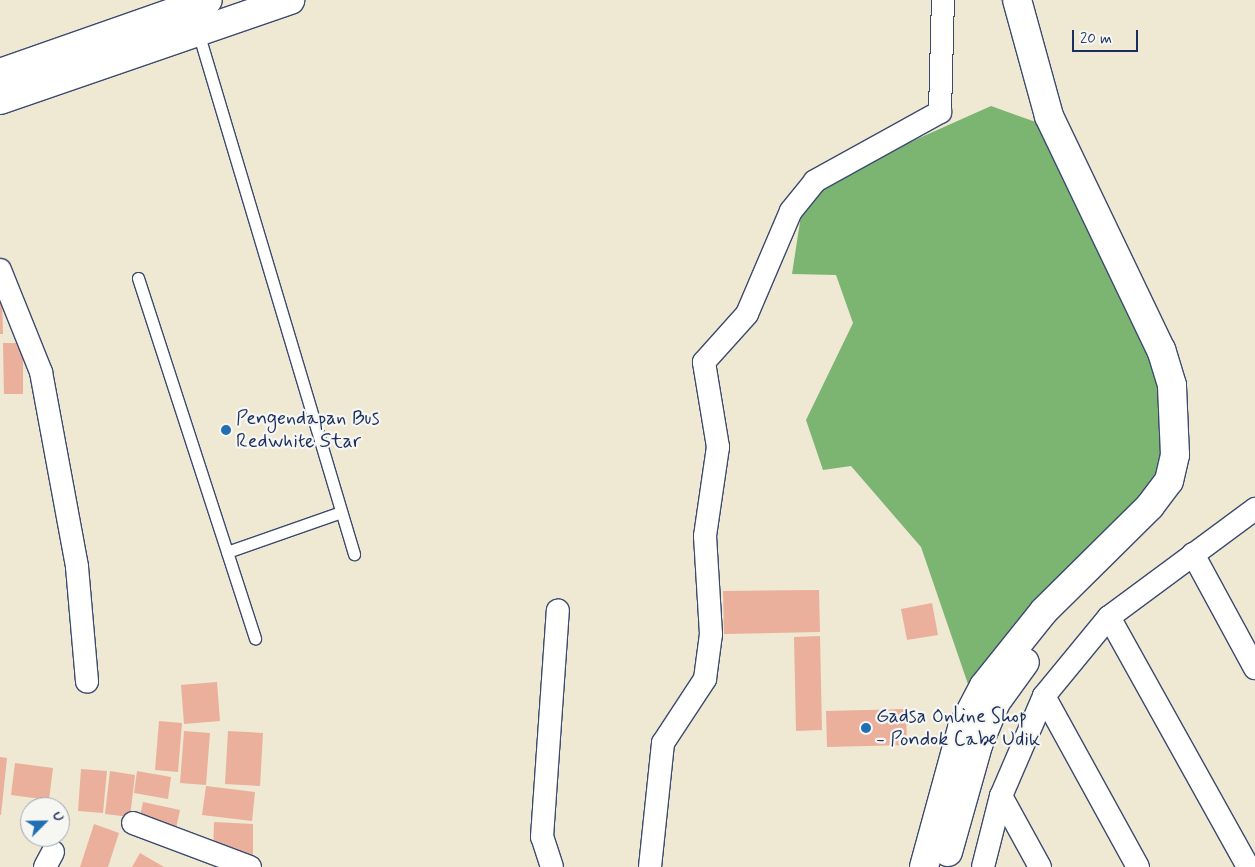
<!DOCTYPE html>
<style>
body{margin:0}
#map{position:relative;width:1255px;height:867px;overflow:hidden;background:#efe8d2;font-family:Mynerve,sans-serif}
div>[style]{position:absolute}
.forest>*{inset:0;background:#7cb472}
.building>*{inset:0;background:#ebb09c}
.roads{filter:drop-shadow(1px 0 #3b4b6f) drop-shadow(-1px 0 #3b4b6f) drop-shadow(0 1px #3b4b6f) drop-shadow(0 -1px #3b4b6f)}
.service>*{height:11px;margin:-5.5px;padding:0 5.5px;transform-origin:5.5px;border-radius:5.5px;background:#fff}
.minor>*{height:22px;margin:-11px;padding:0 11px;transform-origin:11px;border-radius:11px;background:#fff}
.tertiary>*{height:28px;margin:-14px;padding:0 14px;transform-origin:14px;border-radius:14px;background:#fff}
.trunk>*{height:28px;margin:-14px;padding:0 14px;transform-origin:14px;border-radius:14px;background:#fff}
.dots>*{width:14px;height:14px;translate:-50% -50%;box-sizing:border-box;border:2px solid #f6f6f2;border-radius:50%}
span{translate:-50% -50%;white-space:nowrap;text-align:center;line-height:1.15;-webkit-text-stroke:4.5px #f6f6f2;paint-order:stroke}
.poi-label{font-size:20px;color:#1b2f5e}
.left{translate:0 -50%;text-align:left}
.north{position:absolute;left:20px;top:797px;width:50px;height:50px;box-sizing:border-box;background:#f6f6f2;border:1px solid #9ea6b7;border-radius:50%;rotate:67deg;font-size:14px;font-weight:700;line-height:20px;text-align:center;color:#1b2f5e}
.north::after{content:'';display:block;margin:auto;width:18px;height:22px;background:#1f6fb2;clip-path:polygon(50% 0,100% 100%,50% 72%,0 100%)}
.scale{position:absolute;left:1072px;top:30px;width:66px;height:22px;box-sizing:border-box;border:2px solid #1b2f5e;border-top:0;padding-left:6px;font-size:15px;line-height:18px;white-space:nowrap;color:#1b2f5e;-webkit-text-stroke:4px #f6f6f2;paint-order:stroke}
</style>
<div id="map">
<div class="forest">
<i style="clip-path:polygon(991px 106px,1047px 126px,1168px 378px,1169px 465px,970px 690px,921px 547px,851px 466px,823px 470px,806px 420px,853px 323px,836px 275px,792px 274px,805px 189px)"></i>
</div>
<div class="building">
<i style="clip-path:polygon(0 296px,2px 296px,3px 334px,0 334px)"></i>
<i style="clip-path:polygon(3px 343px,23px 343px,23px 394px,4px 394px)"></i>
<i style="clip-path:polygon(819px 590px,820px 632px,724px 634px,723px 591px)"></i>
<i style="clip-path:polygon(932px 603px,938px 635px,907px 640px,901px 609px)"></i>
<i style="clip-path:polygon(820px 636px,822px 730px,796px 731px,794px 637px)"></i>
<i style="clip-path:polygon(217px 682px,220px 721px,184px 724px,181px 685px)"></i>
<i style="clip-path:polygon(906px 709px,907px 745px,827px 747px,826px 711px)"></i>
<i style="clip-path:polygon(159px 721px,182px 723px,178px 772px,155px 770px)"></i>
<i style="clip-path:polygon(184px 731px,210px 733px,206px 785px,180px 783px)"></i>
<i style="clip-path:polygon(228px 731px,263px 733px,260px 786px,225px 784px)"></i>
<i style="clip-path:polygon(0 757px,7px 758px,1px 815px,0 815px)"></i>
<i style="clip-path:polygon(15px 763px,53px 768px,49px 800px,11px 795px)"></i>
<i style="clip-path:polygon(81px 769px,107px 771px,103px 813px,78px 811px)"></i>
<i style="clip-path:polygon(110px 771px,135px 775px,130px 817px,105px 814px)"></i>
<i style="clip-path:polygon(137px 771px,171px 777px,168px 799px,134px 793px)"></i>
<i style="clip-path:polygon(206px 786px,255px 792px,252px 821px,202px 815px)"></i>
<i style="clip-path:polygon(143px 802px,180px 810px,175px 833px,138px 825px)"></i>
<i style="clip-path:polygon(214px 822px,253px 824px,253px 855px,213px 854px)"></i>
<i style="clip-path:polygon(94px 824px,119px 833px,108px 867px,80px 867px)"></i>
<i style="clip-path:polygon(140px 853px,164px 867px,132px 867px)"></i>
</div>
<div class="roads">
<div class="service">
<i style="left:198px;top:32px;width:545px;rotate:73.36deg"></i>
<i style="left:138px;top:278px;width:379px;rotate:72deg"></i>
<i style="left:227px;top:552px;width:121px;rotate:-19.3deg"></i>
</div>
<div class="minor">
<i style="left:0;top:270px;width:110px;rotate:68.1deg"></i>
<i style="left:41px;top:372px;width:198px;rotate:79.5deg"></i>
<i style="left:77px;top:567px;width:115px;rotate:85deg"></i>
<i style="left:1193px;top:554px;width:130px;rotate:61.5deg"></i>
<i style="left:1109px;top:617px;width:286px;rotate:60.9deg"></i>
<i style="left:1044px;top:696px;width:195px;rotate:61.2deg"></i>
<i style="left:1001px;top:796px;width:81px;rotate:61.2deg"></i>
<i style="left:133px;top:823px;width:125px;rotate:20.6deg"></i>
<i style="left:45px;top:867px;width:17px;rotate:-62deg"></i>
<i style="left:552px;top:867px;width:32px;rotate:-108deg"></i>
<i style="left:542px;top:837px;width:227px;rotate:-86deg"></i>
<i style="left:650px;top:867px;width:125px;rotate:-84deg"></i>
<i style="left:663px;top:743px;width:77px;rotate:-56.7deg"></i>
<i style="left:705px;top:679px;width:45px;rotate:-82.4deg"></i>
<i style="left:711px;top:634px;width:98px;rotate:-93.5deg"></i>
<i style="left:705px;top:536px;width:90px;rotate:-81.7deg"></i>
<i style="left:718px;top:447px;width:86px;rotate:-99.4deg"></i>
<i style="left:704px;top:362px;width:64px;rotate:-48.1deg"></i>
<i style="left:747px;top:314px;width:112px;rotate:-66.9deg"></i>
<i style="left:791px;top:211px;width:38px;rotate:-51deg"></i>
<i style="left:815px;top:181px;width:143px;rotate:-28.9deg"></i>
<i style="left:940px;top:112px;width:112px;rotate:-88.5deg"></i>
<i style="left:983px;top:867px;width:73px;rotate:-75.8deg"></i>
<i style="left:1001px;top:796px;width:109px;rotate:-66.7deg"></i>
<i style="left:1044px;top:696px;width:102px;rotate:-50.6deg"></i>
<i style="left:1109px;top:617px;width:182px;rotate:-36.5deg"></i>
</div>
<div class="tertiary">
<i style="left:948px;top:852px;width:111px;rotate:-74.3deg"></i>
<i style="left:978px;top:745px;width:47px;rotate:-67.3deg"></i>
<i style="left:996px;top:702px;width:49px;rotate:-54.1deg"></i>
<i style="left:924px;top:867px;width:144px;rotate:-74.7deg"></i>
<i style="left:962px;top:728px;width:47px;rotate:-62.4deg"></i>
<i style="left:984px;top:686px;width:96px;rotate:-51.3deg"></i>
<i style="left:1044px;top:611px;width:149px;rotate:-44.7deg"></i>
<i style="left:1150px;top:506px;width:31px;rotate:-53deg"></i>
<i style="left:1169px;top:481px;width:27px;rotate:-77deg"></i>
<i style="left:1175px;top:455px;width:70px;rotate:-92.5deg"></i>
<i style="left:1172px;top:385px;width:37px;rotate:-107deg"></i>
<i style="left:1161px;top:350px;width:259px;rotate:-115.6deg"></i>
<i style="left:1049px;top:116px;width:120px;rotate:-105.4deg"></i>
</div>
<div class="trunk">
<i style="left:0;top:73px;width:220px;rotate:-19.3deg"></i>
<i style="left:0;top:100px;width:307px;rotate:-19deg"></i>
</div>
</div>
<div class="dots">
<i style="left:226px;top:430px;background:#1f6fb2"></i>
<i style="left:866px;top:728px;background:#1f6fb2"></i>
</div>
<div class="poi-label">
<span class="left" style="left:236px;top:430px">Pengendapan Bus<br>Redwhite Star</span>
<span class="left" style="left:876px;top:728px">Gadsa Online Shop<br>- Pondok Cabe Udik</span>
</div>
<div class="north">U</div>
<div class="scale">20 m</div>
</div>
